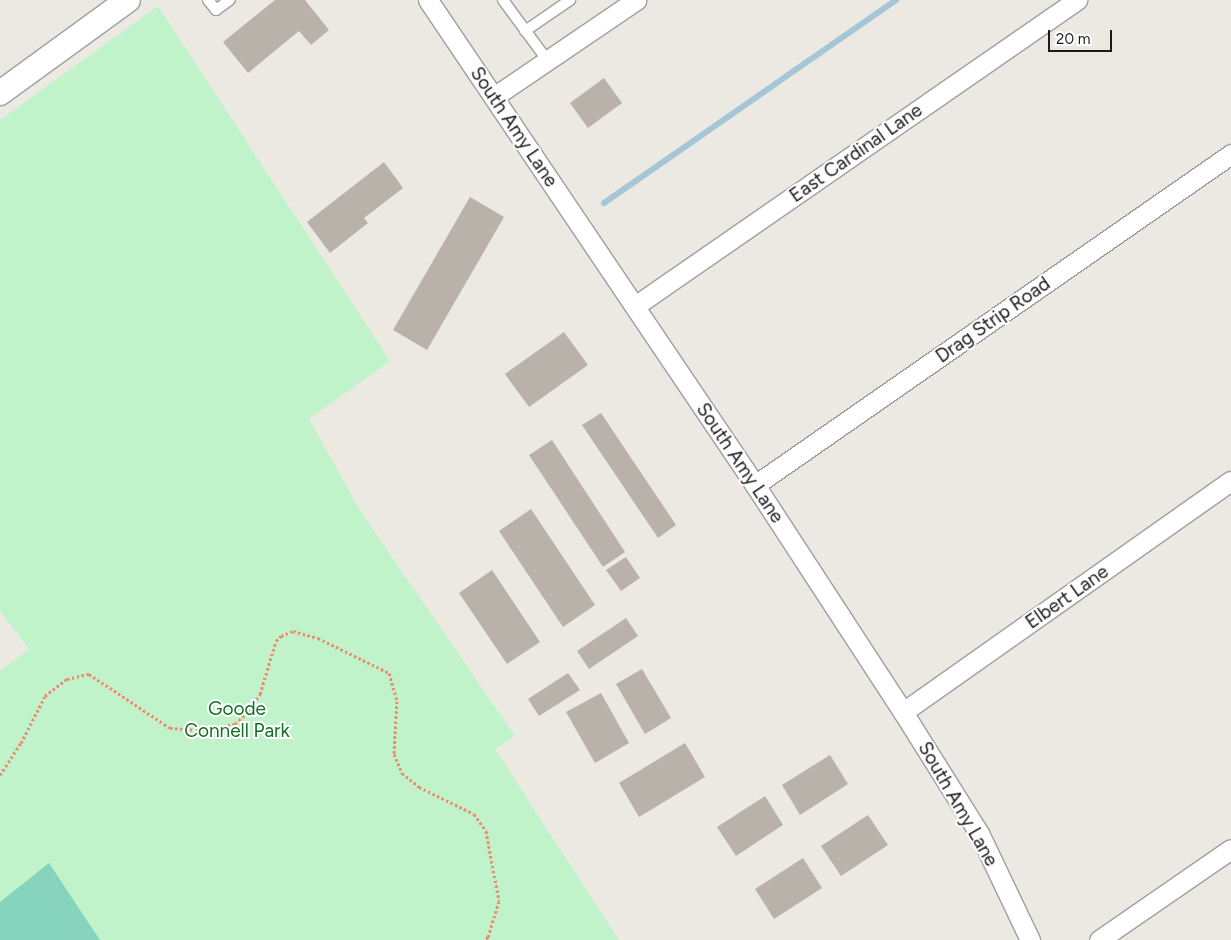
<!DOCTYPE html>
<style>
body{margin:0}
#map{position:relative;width:1231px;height:940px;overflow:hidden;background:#ece9e2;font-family:Figtree,sans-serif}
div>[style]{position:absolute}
.park>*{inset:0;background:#c1f3ca}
.pitch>*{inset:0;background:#86d4bd}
.stream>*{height:6px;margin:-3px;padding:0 3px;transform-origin:3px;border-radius:3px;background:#a5c6d6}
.building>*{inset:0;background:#b8b2ab}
.path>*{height:3px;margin-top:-1.5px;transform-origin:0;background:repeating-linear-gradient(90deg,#ec8a72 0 2.5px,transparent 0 5px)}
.roads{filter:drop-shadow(1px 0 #9f9f9f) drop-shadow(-1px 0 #9f9f9f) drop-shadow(0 1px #9f9f9f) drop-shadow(0 -1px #9f9f9f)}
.service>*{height:10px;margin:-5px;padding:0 5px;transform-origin:5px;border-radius:5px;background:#fff}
.minor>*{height:19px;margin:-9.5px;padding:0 9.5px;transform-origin:9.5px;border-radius:9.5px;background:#fff}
.tertiary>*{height:24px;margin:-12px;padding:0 12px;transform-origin:12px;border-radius:12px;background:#fff}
span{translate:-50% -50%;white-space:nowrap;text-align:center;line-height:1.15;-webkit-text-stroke:4px #fff;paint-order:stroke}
.street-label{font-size:19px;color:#1b1b1b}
.park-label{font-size:19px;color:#156d24}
.scale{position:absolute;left:1048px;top:30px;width:64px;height:22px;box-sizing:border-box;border:2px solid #1b1b1b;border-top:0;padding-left:6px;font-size:15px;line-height:18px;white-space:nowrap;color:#1b1b1b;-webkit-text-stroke:4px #fff;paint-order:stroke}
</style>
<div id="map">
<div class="park">
<i style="clip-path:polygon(158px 6px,390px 361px,309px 419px,361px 512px,515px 736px,495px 749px,619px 940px,0 940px,0 671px,29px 649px,0 611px,0 120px)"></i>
</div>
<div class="pitch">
<i style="clip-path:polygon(49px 863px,100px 940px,0 940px,0 902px)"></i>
</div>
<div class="stream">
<i style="left:604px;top:203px;width:356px;rotate:-34.8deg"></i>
</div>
<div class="building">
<i style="clip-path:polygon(275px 0,305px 0,329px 30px,311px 45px,299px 31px,248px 73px,223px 42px)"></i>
<i style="clip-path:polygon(604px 78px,622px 103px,588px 128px,570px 103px)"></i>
<i style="clip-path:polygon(384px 162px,403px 188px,364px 218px,368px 223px,330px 253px,307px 222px)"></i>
<i style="clip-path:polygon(470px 197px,504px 217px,427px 350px,393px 330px)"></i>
<i style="clip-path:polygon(564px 332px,588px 365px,529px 407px,505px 374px)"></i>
<i style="clip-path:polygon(601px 413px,676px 525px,658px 538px,582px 425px)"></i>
<i style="clip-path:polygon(552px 440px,625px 552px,603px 567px,529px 455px)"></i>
<i style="clip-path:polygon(531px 509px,595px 605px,563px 627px,499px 531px)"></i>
<i style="clip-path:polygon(626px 557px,640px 578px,621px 591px,606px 570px)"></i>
<i style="clip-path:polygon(492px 570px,540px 642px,507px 664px,459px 593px)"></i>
<i style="clip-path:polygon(626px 618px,638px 636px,589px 669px,577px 651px)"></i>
<i style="clip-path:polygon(642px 669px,671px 718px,645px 734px,616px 684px)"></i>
<i style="clip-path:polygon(568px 673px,580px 690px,539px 716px,528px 699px)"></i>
<i style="clip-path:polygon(601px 693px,629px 743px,595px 763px,566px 712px)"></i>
<i style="clip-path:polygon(685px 743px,705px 777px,639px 817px,619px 783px)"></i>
<i style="clip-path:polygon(830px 755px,848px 784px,800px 815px,782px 785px)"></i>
<i style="clip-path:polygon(765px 796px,783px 825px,736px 856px,717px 827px)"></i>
<i style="clip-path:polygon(868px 815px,888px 845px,841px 876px,821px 846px)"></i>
<i style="clip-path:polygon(803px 858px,822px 888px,774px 919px,755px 889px)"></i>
</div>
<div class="path">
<i style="left:0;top:775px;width:38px;rotate:-57deg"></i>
<i style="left:21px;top:743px;width:53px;rotate:-62.9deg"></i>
<i style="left:45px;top:696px;width:28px;rotate:-38deg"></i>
<i style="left:67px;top:679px;width:23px;rotate:-13deg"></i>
<i style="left:89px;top:674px;width:97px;rotate:33.7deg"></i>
<i style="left:170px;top:728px;width:28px;rotate:4deg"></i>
<i style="left:198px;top:730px;width:37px;rotate:-9deg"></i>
<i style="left:235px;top:724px;width:18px;rotate:-43deg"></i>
<i style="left:248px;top:712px;width:22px;rotate:-56deg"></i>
<i style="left:260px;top:694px;width:55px;rotate:-73.2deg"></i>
<i style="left:276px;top:641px;width:7px;rotate:-45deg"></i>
<i style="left:281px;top:636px;width:13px;rotate:-23deg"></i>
<i style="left:293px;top:631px;width:26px;rotate:16deg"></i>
<i style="left:318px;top:638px;width:79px;rotate:26.2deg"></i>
<i style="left:389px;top:673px;width:29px;rotate:74deg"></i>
<i style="left:397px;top:701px;width:53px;rotate:93.2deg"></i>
<i style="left:394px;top:754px;width:21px;rotate:67deg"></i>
<i style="left:402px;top:773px;width:22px;rotate:39deg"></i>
<i style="left:419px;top:787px;width:61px;rotate:26.1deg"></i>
<i style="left:474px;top:814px;width:21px;rotate:55deg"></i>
<i style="left:486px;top:831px;width:71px;rotate:79.5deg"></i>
<i style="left:499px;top:901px;width:38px;rotate:107deg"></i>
<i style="left:488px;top:937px;width:5px;rotate:143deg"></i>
</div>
<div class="roads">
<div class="service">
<i style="left:208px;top:0;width:13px;rotate:51deg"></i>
<i style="left:216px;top:10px;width:17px;rotate:-36deg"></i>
<i style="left:503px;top:0;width:74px;rotate:53.7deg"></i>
<i style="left:525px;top:31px;width:55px;rotate:-34.6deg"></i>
</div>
<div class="minor">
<i style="left:428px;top:0;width:585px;rotate:56.01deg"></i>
<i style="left:755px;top:485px;width:271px;rotate:56.9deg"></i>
<i style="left:903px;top:712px;width:143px;rotate:57.9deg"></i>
<i style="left:979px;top:833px;width:119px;rotate:64.5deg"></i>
<i style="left:495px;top:96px;width:171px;rotate:-34.2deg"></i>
<i style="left:635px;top:306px;width:538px;rotate:-34.7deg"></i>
<i style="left:755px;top:485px;width:580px;rotate:-34.81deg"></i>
<i style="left:903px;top:712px;width:401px;rotate:-35.2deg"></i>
<i style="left:1099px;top:940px;width:160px;rotate:-34.6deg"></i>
</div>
<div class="tertiary">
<i style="left:0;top:93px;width:158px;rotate:-36deg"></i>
</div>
</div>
<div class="street-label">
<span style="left:514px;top:127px;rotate:56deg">South Amy Lane</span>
<span style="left:856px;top:153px;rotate:-35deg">East Cardinal Lane</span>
<span style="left:993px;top:320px;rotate:-35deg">Drag Strip Road</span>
<span style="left:740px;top:463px;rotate:56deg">South Amy Lane</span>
<span style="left:1067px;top:597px;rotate:-35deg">Elbert Lane</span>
<span style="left:958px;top:804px;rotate:60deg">South Amy Lane</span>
</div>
<div class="park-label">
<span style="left:237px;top:720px">Goode<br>Connell Park</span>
</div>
<div class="scale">20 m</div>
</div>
